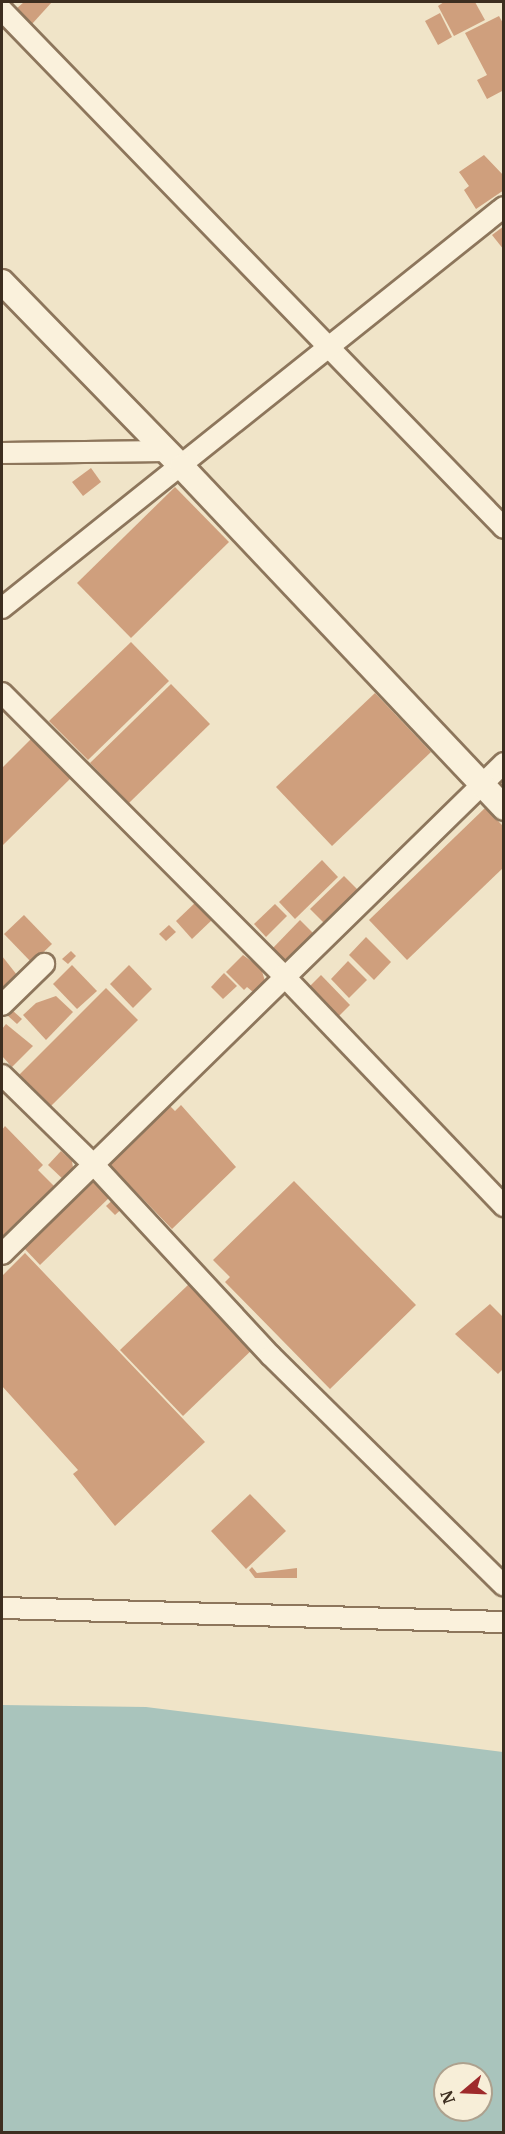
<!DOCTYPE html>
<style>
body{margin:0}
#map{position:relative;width:505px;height:2134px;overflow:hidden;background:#f0e4c8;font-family:Merriweather,serif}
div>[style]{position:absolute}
.water>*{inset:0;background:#a9c4bc}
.building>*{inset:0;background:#cf9f7d}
.roads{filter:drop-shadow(2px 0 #8d765c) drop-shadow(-2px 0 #8d765c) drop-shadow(0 2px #8d765c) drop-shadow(0 -2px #8d765c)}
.minor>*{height:20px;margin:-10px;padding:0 10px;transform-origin:10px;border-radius:10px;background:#faf1dc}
.tertiary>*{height:24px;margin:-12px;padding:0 12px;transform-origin:12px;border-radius:12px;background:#faf1dc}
span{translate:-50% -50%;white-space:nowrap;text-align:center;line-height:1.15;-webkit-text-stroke:6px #f7eed8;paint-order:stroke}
.frame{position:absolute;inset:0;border:3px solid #3d2e20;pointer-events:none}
.north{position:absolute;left:433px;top:2062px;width:60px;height:60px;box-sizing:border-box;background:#f7eed8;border:2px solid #ada18e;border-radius:50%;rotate:251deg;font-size:16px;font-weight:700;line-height:24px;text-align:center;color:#3d2e20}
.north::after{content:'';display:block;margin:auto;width:21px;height:27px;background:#9e2a2b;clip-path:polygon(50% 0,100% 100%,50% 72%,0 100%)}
</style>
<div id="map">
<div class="water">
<i style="clip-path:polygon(evenodd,2px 1705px,146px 1707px,503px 1752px,503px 2132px,2px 2132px,2px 1705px,445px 2074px,481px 2074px,481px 2110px,445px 2110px,445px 2074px)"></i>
</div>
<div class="building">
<i style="clip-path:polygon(24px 2px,52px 2px,32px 24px,16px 9px)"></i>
<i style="clip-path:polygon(444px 2px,475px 2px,485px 20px,454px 36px,438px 6px)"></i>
<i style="clip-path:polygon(440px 13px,452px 37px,438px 45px,425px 21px)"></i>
<i style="clip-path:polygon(499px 16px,504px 25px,504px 90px,487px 99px,477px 80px,487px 75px,465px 33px)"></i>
<i style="clip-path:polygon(484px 155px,504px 176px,504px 190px,476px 209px,464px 190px,469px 186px,459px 172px)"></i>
<i style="clip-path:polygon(504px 226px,504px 250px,492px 235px)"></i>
<i style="clip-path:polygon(91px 468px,101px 482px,83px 496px,72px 482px)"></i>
<i style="clip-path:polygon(175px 487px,229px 542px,131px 638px,77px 583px)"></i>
<i style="clip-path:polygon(131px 642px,169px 681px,88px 760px,49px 721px)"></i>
<i style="clip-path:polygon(171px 684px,210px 724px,129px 803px,90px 763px)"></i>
<i style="clip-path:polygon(375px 693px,431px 752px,332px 846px,276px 787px)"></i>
<i style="clip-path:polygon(35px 735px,74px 775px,2px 846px,2px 768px)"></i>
<i style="clip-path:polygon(485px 808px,504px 827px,504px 867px,407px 960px,369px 920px)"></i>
<i style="clip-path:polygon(322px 860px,338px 877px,295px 919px,279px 902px)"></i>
<i style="clip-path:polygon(344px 876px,359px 891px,325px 924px,310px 909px)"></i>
<i style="clip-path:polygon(198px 900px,214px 918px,192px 939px,176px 921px)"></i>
<i style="clip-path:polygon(275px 904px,287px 916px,266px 937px,254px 924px)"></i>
<i style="clip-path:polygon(24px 915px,52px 944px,32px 963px,4px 934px)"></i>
<i style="clip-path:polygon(300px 920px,318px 938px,288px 967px,271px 950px)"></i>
<i style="clip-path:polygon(169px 925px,176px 932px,166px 941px,159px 934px)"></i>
<i style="clip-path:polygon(366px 937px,391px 962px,374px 980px,349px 955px)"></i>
<i style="clip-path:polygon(71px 951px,76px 956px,68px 964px,62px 959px)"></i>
<i style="clip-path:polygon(243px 955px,261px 968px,265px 981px,253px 992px,247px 987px,244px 990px,226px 972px)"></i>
<i style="clip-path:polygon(2px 956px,17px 975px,2px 989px)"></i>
<i style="clip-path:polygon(348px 961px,367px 980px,349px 998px,331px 979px)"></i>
<i style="clip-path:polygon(72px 965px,97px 991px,77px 1009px,53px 984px)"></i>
<i style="clip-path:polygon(129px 965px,152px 989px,133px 1008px,110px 984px)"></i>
<i style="clip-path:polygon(224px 973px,237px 986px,223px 999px,211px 987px)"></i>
<i style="clip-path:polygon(321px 975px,350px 1005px,334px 1021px,304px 992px)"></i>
<i style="clip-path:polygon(106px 988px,138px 1020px,51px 1106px,19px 1075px)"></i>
<i style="clip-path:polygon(56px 996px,73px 1012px,46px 1040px,23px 1015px,36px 1003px)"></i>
<i style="clip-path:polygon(12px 1010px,22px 1019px,17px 1024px,7px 1015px)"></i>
<i style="clip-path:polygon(6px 1024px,33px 1046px,12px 1067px,2px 1056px,2px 1029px)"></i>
<i style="clip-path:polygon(181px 1105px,236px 1167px,172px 1229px,110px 1165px,170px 1106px,175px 1111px)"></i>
<i style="clip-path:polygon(5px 1126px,43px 1165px,38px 1170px,59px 1191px,2px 1246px,2px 1130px)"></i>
<i style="clip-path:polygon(61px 1151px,72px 1161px,74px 1174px,66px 1182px,48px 1165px)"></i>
<i style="clip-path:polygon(97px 1177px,113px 1194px,40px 1265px,24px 1248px)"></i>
<i style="clip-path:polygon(294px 1181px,416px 1305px,330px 1389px,225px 1282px,230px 1277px,213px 1260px)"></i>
<i style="clip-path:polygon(117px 1196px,126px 1205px,115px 1215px,106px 1206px)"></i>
<i style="clip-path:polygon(25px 1253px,205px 1442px,115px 1526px,73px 1474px,78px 1470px,2px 1386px,2px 1276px)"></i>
<i style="clip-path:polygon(200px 1283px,258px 1344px,183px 1416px,120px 1350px,188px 1285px)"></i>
<i style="clip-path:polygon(490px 1304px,504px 1318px,504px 1368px,498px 1374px,455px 1334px)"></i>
<i style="clip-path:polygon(250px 1494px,286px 1531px,246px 1569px,211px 1531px)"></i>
<i style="clip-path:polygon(252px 1567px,257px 1573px,297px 1568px,297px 1578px,255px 1578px,249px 1570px)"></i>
</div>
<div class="roads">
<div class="minor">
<i style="left:2px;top:10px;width:721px;rotate:45.9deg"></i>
<i style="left:2px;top:453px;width:165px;rotate:-0.7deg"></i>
<i style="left:2px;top:608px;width:642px;rotate:-38.62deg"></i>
<i style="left:2px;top:693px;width:398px;rotate:45.1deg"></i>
<i style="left:283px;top:975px;width:320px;rotate:46.3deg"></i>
<i style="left:2px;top:1005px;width:59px;rotate:-44.3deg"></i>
<i style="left:2px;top:1075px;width:130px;rotate:44.4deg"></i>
<i style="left:95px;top:1166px;width:259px;rotate:47.2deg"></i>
<i style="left:271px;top:1356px;width:327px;rotate:44.6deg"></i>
<i style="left:2px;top:1254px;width:702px;rotate:-44.37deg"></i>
<i style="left:2px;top:1608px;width:502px;rotate:1.6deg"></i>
</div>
<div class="tertiary">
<i style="left:2px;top:282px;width:258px;rotate:45.8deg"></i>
<i style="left:182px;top:467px;width:469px;rotate:46.6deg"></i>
</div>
</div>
<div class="frame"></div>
<div class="north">N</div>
</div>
